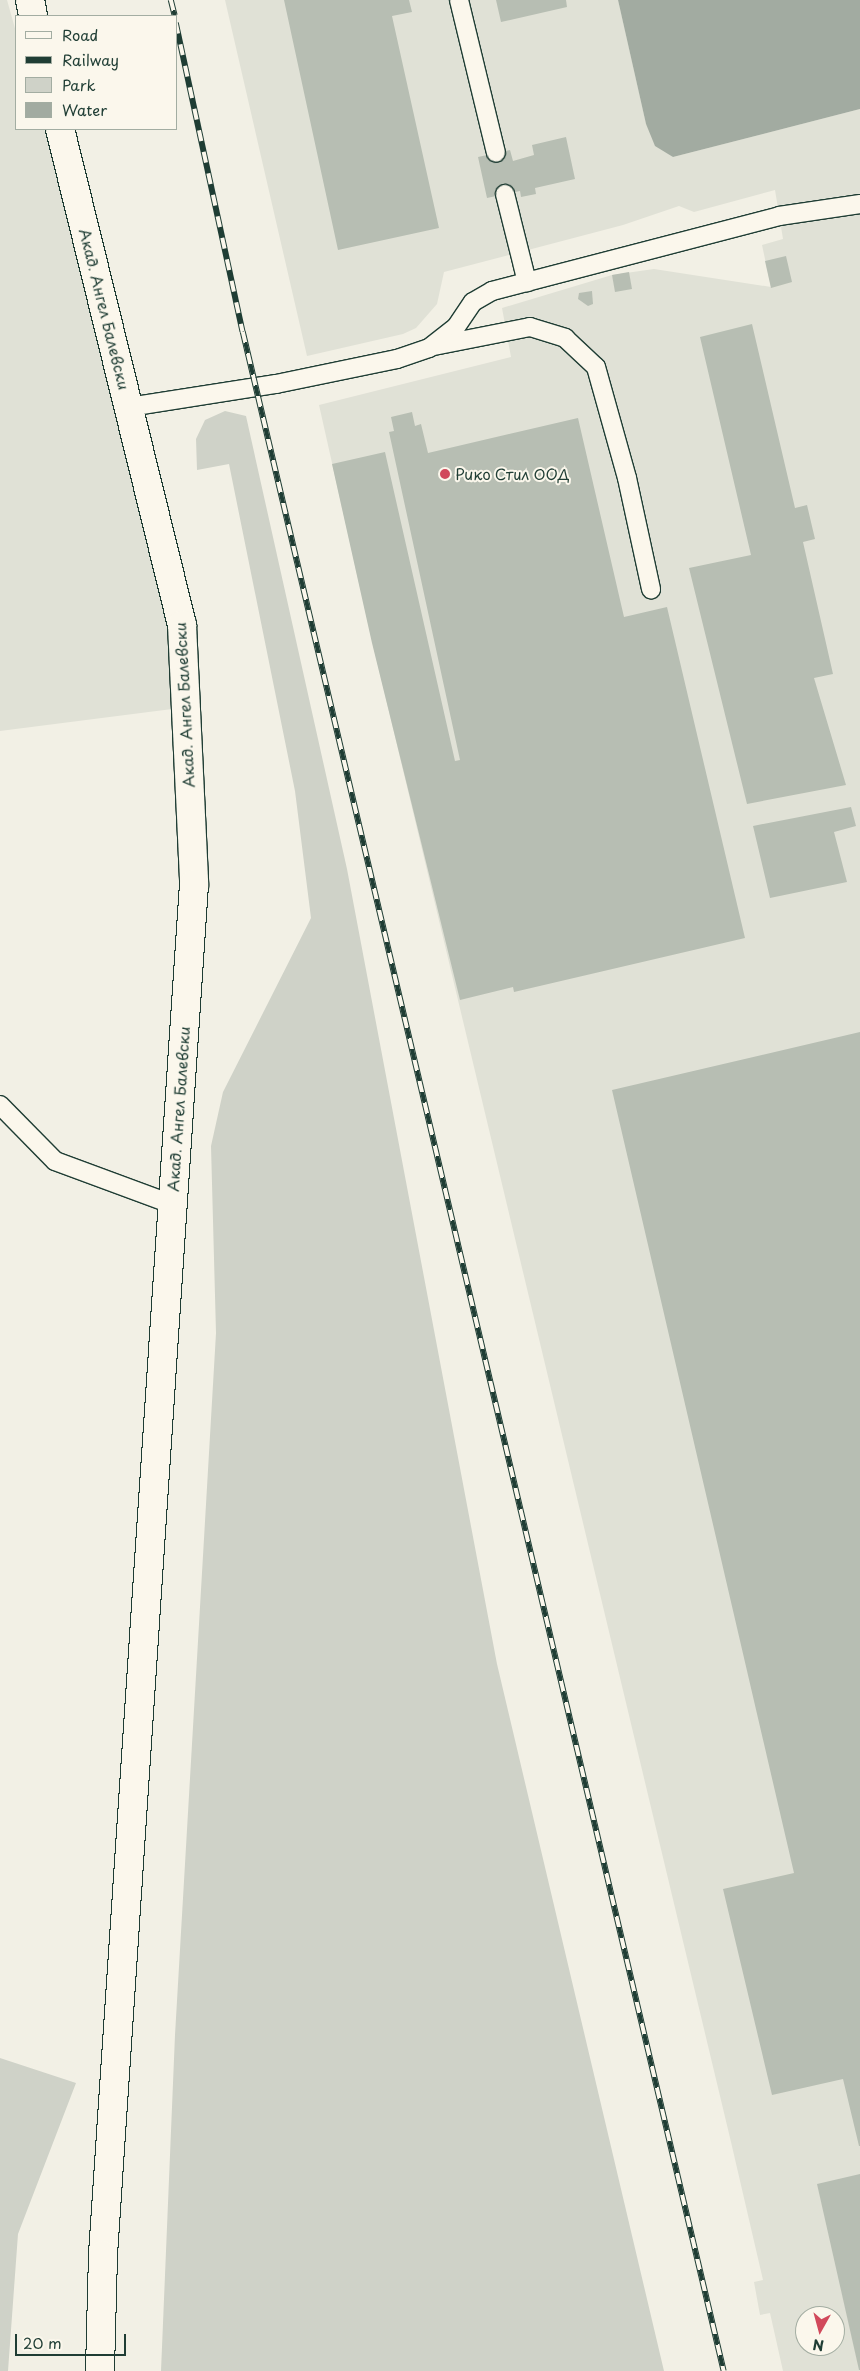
<!DOCTYPE html>
<meta charset="utf-8">
<style>
body{margin:0}
#map{position:relative;width:860px;height:2371px;overflow:hidden;background:#f2f0e5;font-family:"Playpen Sans",sans-serif}
div>[style]{position:absolute}
.built>*{inset:0;background:#e0e1d6}
.green>*{inset:0;background:#cfd2c8}
.water>*{inset:0;background:#a2aba1}
.building>*{inset:0;background:#b7beb3}
.roads{filter:drop-shadow(1px 0 #1f3d34) drop-shadow(-1px 0 #1f3d34) drop-shadow(0 1px #1f3d34) drop-shadow(0 -1px #1f3d34)}
.lane>*{height:18px;margin:-9px;padding:0 9px;transform-origin:9px;border-radius:9px;background:#fbf7ec}
.street>*{height:28px;margin:-14px;padding:0 14px;transform-origin:14px;border-radius:14px;background:#fbf7ec}
.rail>*{height:5.5px;margin-top:-2.75px;transform-origin:0;background:repeating-linear-gradient(90deg,#fbf7ec 0 11px,#1f3d34 0 22px);box-sizing:border-box;border-block:1px solid #1f3d34}
.dots>*{width:14px;height:14px;translate:-50% -50%;box-sizing:border-box;border:2px solid #fbf7ec;border-radius:50%}
span{translate:-50% -50%;white-space:nowrap;text-align:center;line-height:1.15;-webkit-text-stroke:4px #fbf7ec;paint-order:stroke}
.street-label{font-size:15px;color:#1f3d34}
.poi-label{font-size:15px;color:#1f3d34}
.left{translate:0 -50%;text-align:left}
.legend{position:absolute;left:15px;top:15px;width:162px;height:115px;box-sizing:border-box;background:#fbf7ec;border:1px solid #a3ada2;margin:0;padding:6px 9px;list-style:none;font-size:15px;color:#1f3d34}
.legend li{display:flex;align-items:center;gap:10px;height:25px}
.legend b{width:25px;border:1px solid #a3ada2}
.north{position:absolute;left:795px;top:2306px;width:50px;height:50px;box-sizing:border-box;background:#fbf7ec;border:1px solid #a3ada2;border-radius:50%;rotate:187deg;font-size:14px;font-weight:700;line-height:20px;text-align:center;color:#1f3d34}
.north::after{content:'';display:block;margin:auto;width:18px;height:22px;background:#d1495b;clip-path:polygon(50% 0,100% 100%,50% 72%,0 100%)}
.scale{position:absolute;left:15px;top:2334px;width:111px;height:22px;box-sizing:border-box;border:2px solid #1f3d34;border-top:0;padding-left:6px;font-size:15px;line-height:18px;white-space:nowrap;color:#1f3d34;-webkit-text-stroke:4px #fbf7ec;paint-order:stroke}
</style>
<div id="map">
<div class="built">
<i style="clip-path:polygon(0 0,7px 0,16px 32px,16px 129px,44px 129px,144px 481px,180px 708px,0 731px)"></i>
<i style="clip-path:polygon(evenodd,225px 0,618px 0,646px 124px,673px 157px,860px 109px,860px 2371px,783px 2371px,770px 2313px,760px 2315px,754px 2282px,763px 2280px,731px 2142px,370px 632px,319px 405px,511px 357px,502px 308px,612px 275px,654px 269px,771px 287px,762px 245px,783px 239px,775px 190px,694px 212px,679px 206px,623px 225px,444px 272px,437px 304px,416px 328px,403px 334px,307px 356px,225px 0,805px 2316px,835px 2316px,835px 2346px,805px 2346px,805px 2316px)"></i>
</div>
<div class="green">
<i style="clip-path:polygon(225px 411px,246px 416px,347px 869px,497px 1664px,664px 2371px,161px 2371px,175px 2035px,216px 1333px,211px 1146px,223px 1092px,311px 918px,295px 791px,229px 464px,197px 470px,196px 439px,205px 420px)"></i>
<i style="clip-path:polygon(0 2058px,76px 2083px,18px 2234px,8px 2371px,0 2371px)"></i>
</div>
<div class="water">
<i style="clip-path:polygon(618px 0,860px 0,860px 109px,673px 157px,655px 146px,646px 124px)"></i>
</div>
<div class="building">
<i style="clip-path:polygon(284px 0,409px 0,412px 12px,392px 16px,439px 228px,338px 250px)"></i>
<i style="clip-path:polygon(496px 0,566px 0,567px 7px,501px 22px)"></i>
<i style="clip-path:polygon(566px 137px,575px 179px,535px 188px,536px 194px,521px 197px,520px 191px,487px 198px,478px 157px,510px 150px,513px 161px,534px 155px,532px 145px)"></i>
<i style="clip-path:polygon(786px 256px,792px 282px,771px 288px,765px 261px)"></i>
<i style="clip-path:polygon(629px 272px,632px 289px,615px 292px,612px 275px)"></i>
<i style="clip-path:polygon(592px 291px,593px 304px,588px 306px,578px 299px,579px 293px)"></i>
<i style="clip-path:polygon(752px 324px,795px 508px,807px 505px,815px 539px,803px 542px,833px 674px,814px 678px,846px 785px,747px 804px,689px 568px,751px 555px,700px 337px)"></i>
<i style="clip-path:polygon(412px 412px,415px 426px,421px 424px,428px 453px,578px 418px,624px 617px,667px 607px,745px 938px,514px 992px,513px 987px,460px 1000px,372px 643px,332px 464px,385px 452px,455px 761px,460px 760px,389px 432px,394px 431px,391px 417px)"></i>
<i style="clip-path:polygon(851px 807px,856px 826px,834px 832px,847px 882px,770px 898px,753px 826px)"></i>
<i style="clip-path:polygon(860px 1032px,860px 2146px,859px 2146px,843px 2079px,772px 2095px,723px 1889px,794px 1873px,612px 1090px)"></i>
<i style="clip-path:polygon(860px 2174px,860px 2370px,859px 2370px,817px 2184px)"></i>
</div>
<div class="roads">
<div class="lane">
<i style="left:459px;top:0;width:157px;rotate:76.4deg"></i>
<i style="left:505px;top:194px;width:91px;rotate:76deg"></i>
<i style="left:434px;top:346px;width:98px;rotate:-11.2deg"></i>
<i style="left:530px;top:327px;width:37px;rotate:17deg"></i>
<i style="left:565px;top:338px;width:42px;rotate:43.1deg"></i>
<i style="left:596px;top:367px;width:115px;rotate:74.4deg"></i>
<i style="left:627px;top:478px;width:114px;rotate:77.8deg"></i>
<i style="left:129px;top:407px;width:149px;rotate:-8.9deg"></i>
<i style="left:276px;top:384px;width:124px;rotate:-11.7deg"></i>
<i style="left:397px;top:359px;width:34px;rotate:-19deg"></i>
<i style="left:429px;top:348px;width:34px;rotate:-38deg"></i>
<i style="left:456px;top:327px;width:30px;rotate:-56deg"></i>
<i style="left:473px;top:302px;width:22px;rotate:-30deg"></i>
<i style="left:492px;top:291px;width:297px;rotate:-14.6deg"></i>
<i style="left:779px;top:216px;width:82px;rotate:-8.4deg"></i>
<i style="left:0;top:1105px;width:78px;rotate:45.5deg"></i>
<i style="left:55px;top:1161px;width:124px;rotate:20.3deg"></i>
</div>
<div class="street">
<i style="left:30px;top:0;width:16px;rotate:79deg"></i>
<i style="left:60px;top:129px;width:511px;rotate:76.18deg"></i>
<i style="left:182px;top:625px;width:259px;rotate:87.3deg"></i>
<i style="left:194px;top:884px;width:1374px;rotate:93.8deg"></i>
<i style="left:103px;top:2255px;width:116px;rotate:91.5deg"></i>
</div>
</div>
<div class="rail">
<i style="left:171px;top:0;width:16px;rotate:76deg"></i>
<i style="left:176px;top:23px;width:316px;rotate:77.8deg"></i>
<i style="left:243px;top:332px;width:2095px;rotate:76.73deg"></i>
</div>
<div class="dots">
<i style="left:445px;top:474px;background:#d1495b"></i>
</div>
<div class="street-label">
<span style="left:105px;top:309px;rotate:76deg">Акад. Ангел Балевски</span>
<span style="left:184px;top:705px;rotate:-93deg">Акад. Ангел Балевски</span>
<span style="left:178px;top:1109px;rotate:-86deg">Акад. Ангел Балевски</span>
</div>
<div class="poi-label">
<span class="left" style="left:455px;top:474px">Рико Стил ООД</span>
</div>
<ul class="legend">
<li><b style="height:6px;background:#fbf7ec"></b>Road</li>
<li><b style="height:6px;background:#1f3d34"></b>Railway</li>
<li><b style="height:14px;background:#cfd2c8"></b>Park</li>
<li><b style="height:14px;background:#a2aba1"></b>Water</li>
</ul>
<div class="north">N</div>
<div class="scale">20 m</div>
</div>
